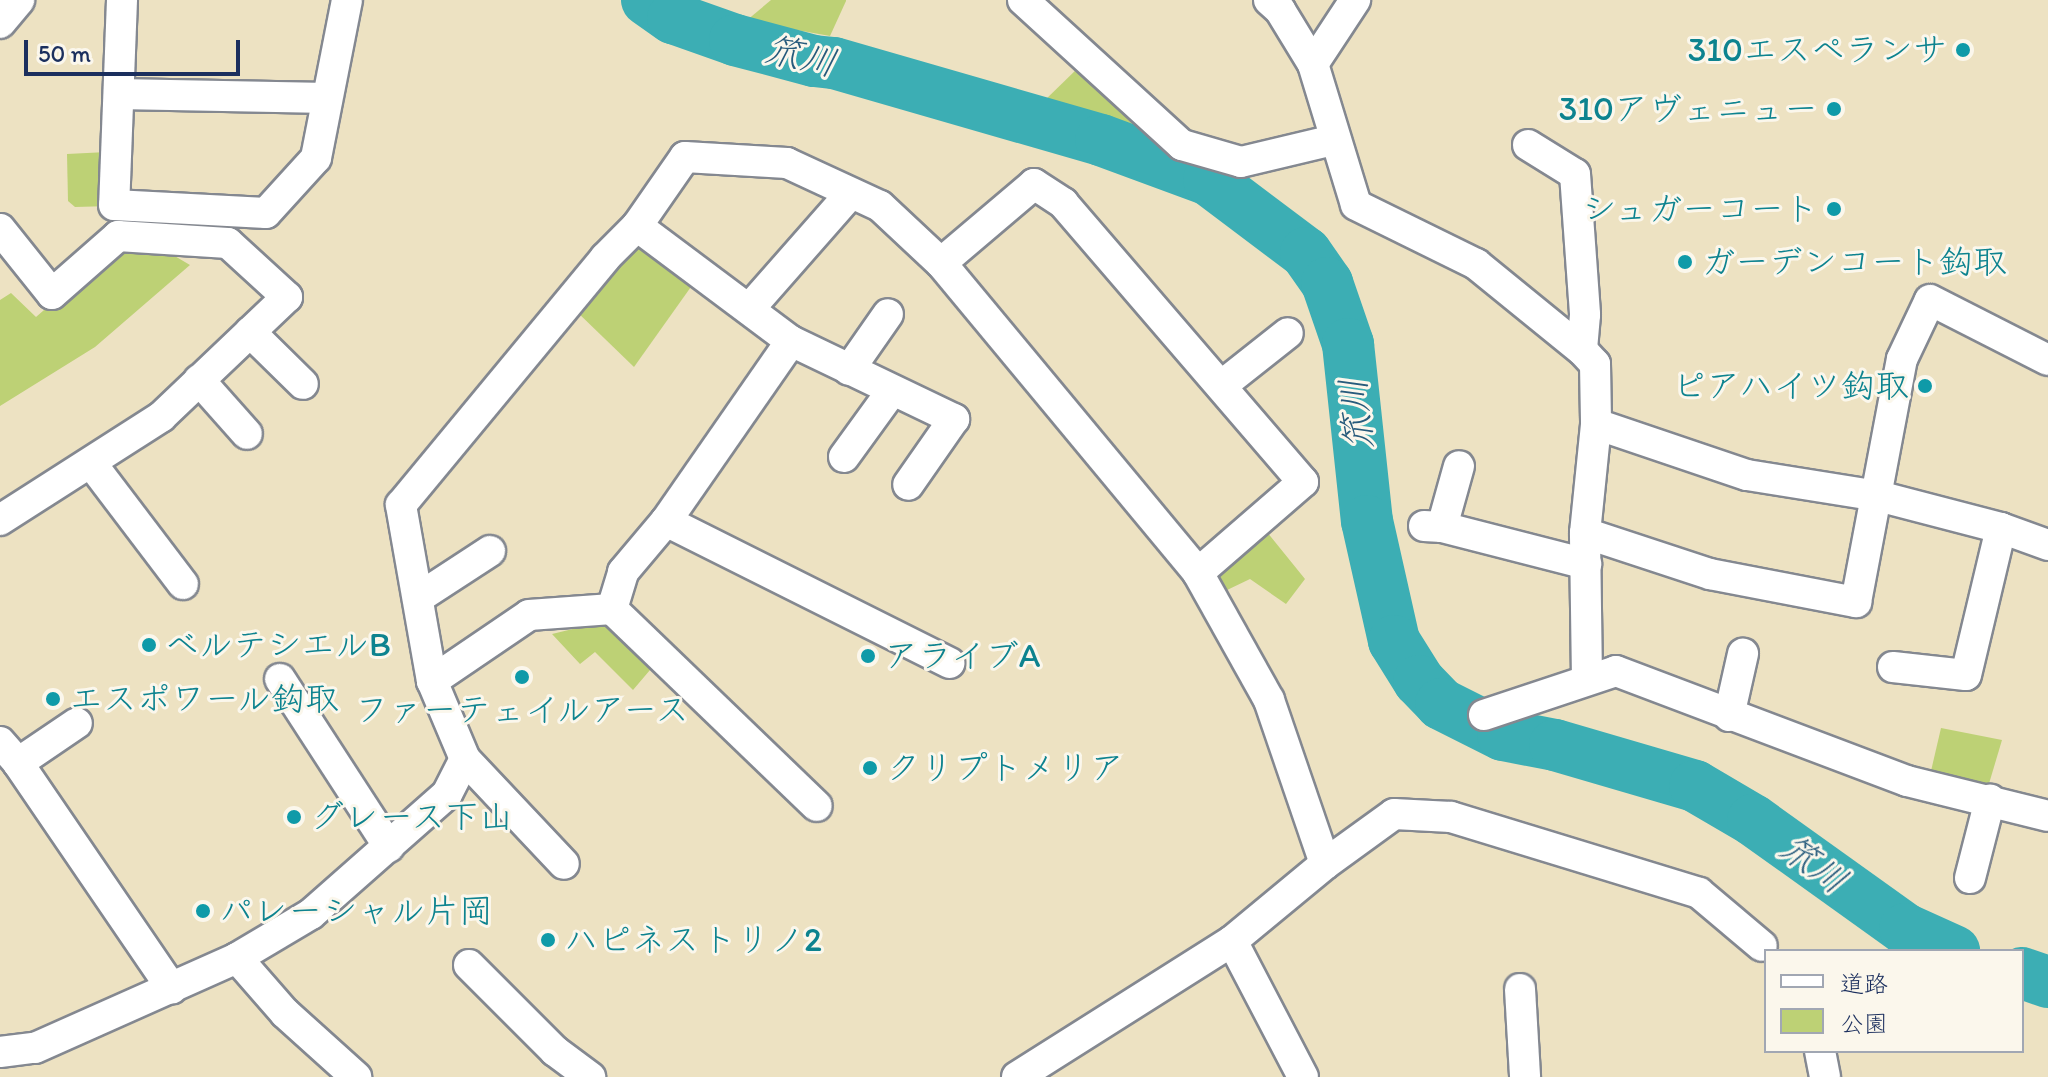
<!DOCTYPE html>
<meta charset="utf-8">
<style>
body{margin:0}
#map{position:relative;width:2048px;height:1077px;overflow:hidden;background:#ede2c2;font-family:Itim,"Klee One",sans-serif}
div>[style]{position:absolute}
.green>*{inset:0;background:#bdd175}
.river>*{height:52px;margin:-26px;padding:0 26px;transform-origin:26px;border-radius:26px;background:#3caeb4}
.roads{filter:drop-shadow(2px 0 #848890) drop-shadow(-2px 0 #848890) drop-shadow(0 2px #848890) drop-shadow(0 -2px #848890)}
.minor>*{height:30px;margin:-15px;padding:0 15px;transform-origin:15px;border-radius:15px;background:#fff}
.dots>*{width:22px;height:22px;translate:-50% -50%;box-sizing:border-box;border:4px solid #fbf7ec;border-radius:50%}
span{translate:-50% -50%;white-space:nowrap;text-align:center;line-height:1.15;-webkit-text-stroke:6px #fbf7ec;paint-order:stroke}
.culture-label{font-size:34px;color:#0d838f}
.right{translate:-100% -50%;text-align:right}
.left{translate:0 -50%;text-align:left}
.water-label{font-size:36px;color:#275b7c;font-style:italic}
.legend{position:absolute;left:1764px;top:949px;width:260px;height:104px;box-sizing:border-box;background:#fbf7ec;border:2px solid #a1a7b3;margin:0;padding:10px 14px;list-style:none;font-size:24px;color:#1b2f5e}
.legend li{display:flex;align-items:center;gap:16px;height:40px}
.legend b{width:40px;border:2px solid #a1a7b3}
.scale{position:absolute;left:24px;top:40px;width:216px;height:36px;box-sizing:border-box;border:4px solid #1b2f5e;border-top:0;padding-left:10px;font-size:24px;line-height:28px;white-space:nowrap;color:#1b2f5e;-webkit-text-stroke:6px #fbf7ec;paint-order:stroke}
</style>
<div id="map">
<div class="green">
<i style="clip-path:polygon(771px 0,846px 0,846px 1px,830px 36px,746px 21px)"></i>
<i style="clip-path:polygon(1080px 66px,1151px 131px,1137px 145px,1056px 114px,1042px 103px)"></i>
<i style="clip-path:polygon(107px 152px,111px 206px,75px 207px,68px 201px,67px 154px)"></i>
<i style="clip-path:polygon(633px 239px,693px 284px,634px 367px,574px 309px)"></i>
<i style="clip-path:polygon(117px 247px,173px 255px,190px 265px,95px 347px,0 406px,0 300px,11px 293px,36px 317px)"></i>
<i style="clip-path:polygon(1263px 527px,1305px 579px,1286px 604px,1250px 579px,1225px 591px,1214px 571px)"></i>
<i style="clip-path:polygon(602px 622px,650px 670px,633px 690px,595px 652px,580px 664px,552px 634px)"></i>
<i style="clip-path:polygon(1941px 728px,2002px 740px,1988px 787px,1931px 771px)"></i>
</div>
<div class="river">
<i style="left:647px;top:0;width:32px;rotate:35deg"></i>
<i style="left:673px;top:18px;width:66px;rotate:19.5deg"></i>
<i style="left:735px;top:40px;width:82px;rotate:14.9deg"></i>
<i style="left:814px;top:61px;width:20px;rotate:6deg"></i>
<i style="left:834px;top:63px;width:278px;rotate:16.1deg"></i>
<i style="left:1101px;top:140px;width:115px;rotate:20.3deg"></i>
<i style="left:1209px;top:180px;width:121px;rotate:37deg"></i>
<i style="left:1306px;top:253px;width:37px;rotate:55deg"></i>
<i style="left:1327px;top:283px;width:65px;rotate:71deg"></i>
<i style="left:1348px;top:344px;width:178px;rotate:83.9deg"></i>
<i style="left:1367px;top:521px;width:123px;rotate:77.3deg"></i>
<i style="left:1394px;top:641px;width:47px;rotate:58deg"></i>
<i style="left:1419px;top:681px;width:32px;rotate:46deg"></i>
<i style="left:1441px;top:704px;width:69px;rotate:26.6deg"></i>
<i style="left:1503px;top:735px;width:53px;rotate:10.9deg"></i>
<i style="left:1555px;top:745px;width:146px;rotate:16.3deg"></i>
<i style="left:1695px;top:786px;width:67px;rotate:30.4deg"></i>
<i style="left:1753px;top:820px;width:187px;rotate:35.6deg"></i>
<i style="left:1905px;top:929px;width:54px;rotate:24.2deg"></i>
<i style="left:2022px;top:973px;width:28px;rotate:19deg"></i>
</div>
<div class="roads">
<div class="minor">
<i style="left:122px;top:0;width:205px;rotate:92.2deg"></i>
<i style="left:114px;top:205px;width:152px;rotate:3deg"></i>
<i style="left:266px;top:213px;width:74px;rotate:-47.7deg"></i>
<i style="left:316px;top:158px;width:161px;rotate:-78.9deg"></i>
<i style="left:1023px;top:0;width:215px;rotate:42.4deg"></i>
<i style="left:1182px;top:145px;width:61px;rotate:16.1deg"></i>
<i style="left:1241px;top:162px;width:95px;rotate:-13.4deg"></i>
<i style="left:1269px;top:0;width:15px;rotate:42deg"></i>
<i style="left:1280px;top:10px;width:63px;rotate:58.6deg"></i>
<i style="left:1313px;top:64px;width:147px;rotate:73deg"></i>
<i style="left:1356px;top:205px;width:134px;rotate:26.2deg"></i>
<i style="left:1476px;top:264px;width:136px;rotate:39.1deg"></i>
<i style="left:1582px;top:350px;width:19px;rotate:47deg"></i>
<i style="left:1595px;top:364px;width:60px;rotate:89deg"></i>
<i style="left:1596px;top:424px;width:159px;rotate:18.7deg"></i>
<i style="left:1747px;top:475px;width:133px;rotate:9.1deg"></i>
<i style="left:1878px;top:496px;width:127px;rotate:14.6deg"></i>
<i style="left:2001px;top:528px;width:50px;rotate:19.9deg"></i>
<i style="left:0;top:23px;width:30px;rotate:-50deg"></i>
<i style="left:1313px;top:64px;width:77px;rotate:-56.7deg"></i>
<i style="left:119px;top:94px;width:208px;rotate:1.1deg"></i>
<i style="left:1528px;top:145px;width:55px;rotate:31.7deg"></i>
<i style="left:1575px;top:174px;width:141px;rotate:85.9deg"></i>
<i style="left:1585px;top:315px;width:35px;rotate:95deg"></i>
<i style="left:637px;top:226px;width:192px;rotate:36.8deg"></i>
<i style="left:791px;top:341px;width:181px;rotate:25.6deg"></i>
<i style="left:954px;top:419px;width:80px;rotate:124.9deg"></i>
<i style="left:0;top:229px;width:83px;rotate:51.3deg"></i>
<i style="left:52px;top:294px;width:88px;rotate:-41.3deg"></i>
<i style="left:118px;top:236px;width:110px;rotate:3.6deg"></i>
<i style="left:228px;top:243px;width:80px;rotate:42.5deg"></i>
<i style="left:287px;top:297px;width:174px;rotate:136.4deg"></i>
<i style="left:161px;top:417px;width:191px;rotate:147.4deg"></i>
<i style="left:941px;top:263px;width:122px;rotate:-40.3deg"></i>
<i style="left:1034px;top:184px;width:35px;rotate:33deg"></i>
<i style="left:1063px;top:203px;width:368px;rotate:49.3deg"></i>
<i style="left:1303px;top:482px;width:139px;rotate:139.1deg"></i>
<i style="left:749px;top:309px;width:154px;rotate:-48.7deg"></i>
<i style="left:250px;top:332px;width:74px;rotate:44.5deg"></i>
<i style="left:849px;top:370px;width:68px;rotate:-55.1deg"></i>
<i style="left:199px;top:380px;width:72px;rotate:48.4deg"></i>
<i style="left:1221px;top:386px;width:85px;rotate:-38.3deg"></i>
<i style="left:844px;top:457px;width:80px;rotate:-54.1deg"></i>
<i style="left:91px;top:463px;width:152px;rotate:52.8deg"></i>
<i style="left:666px;top:521px;width:317px;rotate:26.6deg"></i>
<i style="left:1424px;top:526px;width:18px;rotate:3deg"></i>
<i style="left:1442px;top:527px;width:149px;rotate:14.4deg"></i>
<i style="left:1442px;top:527px;width:63px;rotate:-74.4deg"></i>
<i style="left:1585px;top:533px;width:132px;rotate:18.2deg"></i>
<i style="left:1710px;top:574px;width:149px;rotate:10.9deg"></i>
<i style="left:1856px;top:602px;width:247px;rotate:-79.3deg"></i>
<i style="left:1902px;top:359px;width:65px;rotate:-64.6deg"></i>
<i style="left:1930px;top:300px;width:132px;rotate:27deg"></i>
<i style="left:418px;top:598px;width:86px;rotate:-33.1deg"></i>
<i style="left:612px;top:609px;width:39px;rotate:-73deg"></i>
<i style="left:623px;top:572px;width:67px;rotate:-49.9deg"></i>
<i style="left:666px;top:521px;width:219px;rotate:-55.2deg"></i>
<i style="left:1893px;top:667px;width:73px;rotate:6.3deg"></i>
<i style="left:1966px;top:675px;width:151px;rotate:-76.6deg"></i>
<i style="left:280px;top:679px;width:200px;rotate:57deg"></i>
<i style="left:1587px;top:680px;width:147px;rotate:-90.8deg"></i>
<i style="left:1585px;top:533px;width:110px;rotate:-84.2deg"></i>
<i style="left:432px;top:681px;width:179px;rotate:-100deg"></i>
<i style="left:401px;top:505px;width:320px;rotate:-50.4deg"></i>
<i style="left:605px;top:258px;width:45px;rotate:-45deg"></i>
<i style="left:637px;top:226px;width:84px;rotate:-55.2deg"></i>
<i style="left:685px;top:157px;width:102px;rotate:3.4deg"></i>
<i style="left:787px;top:163px;width:102px;rotate:24.8deg"></i>
<i style="left:880px;top:206px;width:83px;rotate:43.1deg"></i>
<i style="left:941px;top:263px;width:403px;rotate:50.3deg"></i>
<i style="left:1198px;top:573px;width:145px;rotate:60.8deg"></i>
<i style="left:1269px;top:700px;width:173px;rotate:71.1deg"></i>
<i style="left:1484px;top:715px;width:139px;rotate:-18.4deg"></i>
<i style="left:1616px;top:671px;width:311px;rotate:20.7deg"></i>
<i style="left:1907px;top:781px;width:145px;rotate:13.9deg"></i>
<i style="left:1729px;top:716px;width:64px;rotate:-77.3deg"></i>
<i style="left:0;top:742px;width:28px;rotate:49deg"></i>
<i style="left:18px;top:763px;width:273px;rotate:55.7deg"></i>
<i style="left:465px;top:759px;width:144px;rotate:46.7deg"></i>
<i style="left:18px;top:763px;width:71px;rotate:-34.1deg"></i>
<i style="left:1970px;top:878px;width:81px;rotate:-75.6deg"></i>
<i style="left:1232px;top:941px;width:153px;rotate:62.4deg"></i>
<i style="left:237px;top:958px;width:86px;rotate:-30.7deg"></i>
<i style="left:311px;top:914px;width:181px;rotate:-41.4deg"></i>
<i style="left:447px;top:794px;width:39px;rotate:-63deg"></i>
<i style="left:465px;top:759px;width:85px;rotate:-112.9deg"></i>
<i style="left:432px;top:681px;width:117px;rotate:-34.2deg"></i>
<i style="left:529px;top:615px;width:83px;rotate:-4.1deg"></i>
<i style="left:612px;top:609px;width:284px;rotate:43.9deg"></i>
<i style="left:469px;top:965px;width:122px;rotate:45deg"></i>
<i style="left:555px;top:1051px;width:44px;rotate:36.6deg"></i>
<i style="left:1520px;top:989px;width:88px;rotate:86.7deg"></i>
<i style="left:1820px;top:1051px;width:26px;rotate:79deg"></i>
<i style="left:0;top:1052px;width:35px;rotate:-7deg"></i>
<i style="left:35px;top:1048px;width:221px;rotate:-24deg"></i>
<i style="left:237px;top:958px;width:73px;rotate:48.9deg"></i>
<i style="left:285px;top:1013px;width:96px;rotate:42deg"></i>
<i style="left:1017px;top:1077px;width:254px;rotate:-32.3deg"></i>
<i style="left:1232px;top:941px;width:121px;rotate:-39.6deg"></i>
<i style="left:1325px;top:864px;width:85px;rotate:-35.9deg"></i>
<i style="left:1394px;top:814px;width:57px;rotate:3deg"></i>
<i style="left:1451px;top:817px;width:259px;rotate:17deg"></i>
<i style="left:1699px;top:893px;width:82px;rotate:40.1deg"></i>
</div>
</div>
<div class="dots">
<i style="left:1963px;top:50px;background:#0f9aa8"></i>
<i style="left:1834px;top:109px;background:#0f9aa8"></i>
<i style="left:1834px;top:209px;background:#0f9aa8"></i>
<i style="left:1685px;top:262px;background:#0f9aa8"></i>
<i style="left:1925px;top:386px;background:#0f9aa8"></i>
<i style="left:149px;top:645px;background:#0f9aa8"></i>
<i style="left:868px;top:656px;background:#0f9aa8"></i>
<i style="left:522px;top:677px;background:#0f9aa8"></i>
<i style="left:53px;top:699px;background:#0f9aa8"></i>
<i style="left:870px;top:768px;background:#0f9aa8"></i>
<i style="left:294px;top:817px;background:#0f9aa8"></i>
<i style="left:203px;top:911px;background:#0f9aa8"></i>
<i style="left:548px;top:940px;background:#0f9aa8"></i>
</div>
<div class="culture-label">
<span class="right" style="left:1947px;top:50px">310エスペランサ</span>
<span class="right" style="left:1818px;top:109px">310アヴェニュー</span>
<span class="right" style="left:1818px;top:209px">シュガーコート</span>
<span class="left" style="left:1701px;top:262px">ガーデンコート鈎取</span>
<span class="right" style="left:1909px;top:386px">ピアハイツ鈎取</span>
<span class="left" style="left:165px;top:645px">ベルテシエルB</span>
<span class="left" style="left:884px;top:656px">アライブA</span>
<span class="left" style="left:69px;top:699px">エスポワール鈎取</span>
<span style="left:522px;top:710px">ファーテェイルアース</span>
<span class="left" style="left:886px;top:768px">クリプトメリア</span>
<span class="left" style="left:310px;top:817px">グレース下山</span>
<span class="left" style="left:219px;top:911px">パレーシャル片岡</span>
<span class="left" style="left:564px;top:940px">ハピネストリノ2</span>
</div>
<div class="water-label">
<span style="left:801px;top:56px;rotate:13deg">笊川</span>
<span style="left:1356px;top:414px;rotate:-96deg">笊川</span>
<span style="left:1814px;top:864px;rotate:36deg">笊川</span>
</div>
<ul class="legend">
<li><b style="height:10px;background:#fff"></b>道路</li>
<li><b style="height:22px;background:#bdd175"></b>公園</li>
</ul>
<div class="scale">50 m</div>
</div>
